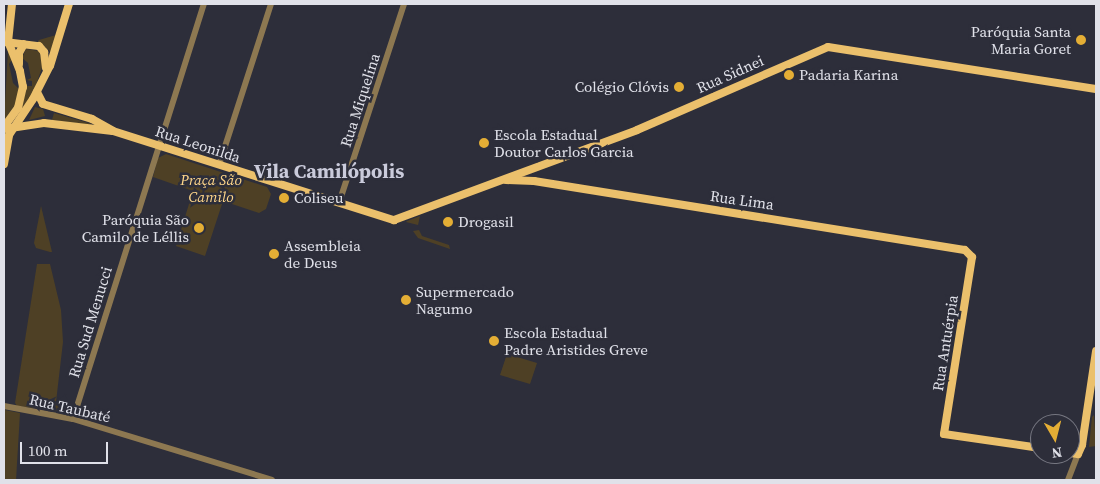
<!DOCTYPE html>
<meta charset="utf-8">
<style>
body{margin:0}
#map{position:relative;width:1100px;height:484px;overflow:hidden;background:#2d2e3a;font-family:"Source Serif 4",serif}
div>[style]{position:absolute}
.green>*{inset:0;background:#4e4025}
.minor>*{height:6px;margin:-3px;padding:0 3px;transform-origin:3px;border-radius:3px;background:#8d7851}
.major>*{height:8px;margin:-4px;padding:0 4px;transform-origin:4px;border-radius:4px;background:#ebc06c}
.dots>*{width:14px;height:14px;translate:-50% -50%;box-sizing:border-box;border:2px solid #2d2e3a;border-radius:50%}
span{translate:-50% -50%;white-space:nowrap;text-align:center;line-height:1.15;-webkit-text-stroke:5px #2d2e3a;paint-order:stroke}
.poi-label{font-size:15px;color:#e0e1e9}
.right{translate:-100% -50%;text-align:right}
.left{translate:0 -50%;text-align:left}
.street-label{font-size:15px;color:#e0e1e9}
.park-label{font-size:15px;color:#fed68a;font-style:italic}
.district-label{font-size:20px;color:#cacbdb;font-weight:700}
.frame{position:absolute;inset:0;border:5px solid #e0e1e9;pointer-events:none}
.north{position:absolute;left:1030px;top:414px;width:50px;height:50px;box-sizing:border-box;background:#2d2e3a;border:1px solid #757680;border-radius:50%;rotate:172deg;font-size:14px;font-weight:700;line-height:20px;text-align:center;color:#e0e1e9}
.north::after{content:'';display:block;margin:auto;width:18px;height:22px;background:#e4ae35;clip-path:polygon(50% 0,100% 100%,50% 72%,0 100%)}
.scale{position:absolute;left:20px;top:442px;width:88px;height:22px;box-sizing:border-box;border:2px solid #e0e1e9;border-top:0;padding-left:6px;font-size:15px;line-height:18px;white-space:nowrap;color:#e0e1e9;-webkit-text-stroke:4px #2d2e3a;paint-order:stroke}
</style>
<div id="map">
<div class="green">
<i style="clip-path:polygon(56px 35px,51px 52px,38px 41px,39px 40px)"></i>
<i style="clip-path:polygon(26px 49px,39px 51px,43px 65px,33px 93px,21px 110px,27px 86px,32px 86px,32px 81px,27px 80px,31px 78px,28px 63px,22px 58px)"></i>
<i style="clip-path:polygon(8px 51px,12px 60px,9px 64px,13px 83px,19px 89px,16px 104px,4px 120px)"></i>
<i style="clip-path:polygon(35px 107px,43px 109px,45px 116px,29px 120px)"></i>
<i style="clip-path:polygon(54px 113px,92px 124px,92px 125px,52px 120px)"></i>
<i style="clip-path:polygon(166px 154px,267px 187px,271px 194px,266px 209px,259px 213px,223px 201px,205px 256px,176px 246px,193px 191px,153px 177px,158px 158px)"></i>
<i style="clip-path:polygon(41px 206px,52px 252px,50px 252px,36px 248px,34px 243px)"></i>
<i style="clip-path:polygon(420px 216px,418px 225px,406px 222px,407px 221px)"></i>
<i style="clip-path:polygon(419px 230px,422px 236px,449px 245px,450px 249px,418px 238px,413px 231px)"></i>
<i style="clip-path:polygon(37px 264px,50px 264px,61px 310px,63px 342px,56px 402px,60px 411px,17px 406px,15px 403px)"></i>
<i style="clip-path:polygon(507px 354px,537px 363px,530px 384px,500px 375px)"></i>
<i style="clip-path:polygon(5px 410px,20px 413px,16px 480px,4px 480px)"></i>
<i style="clip-path:polygon(1094px 415px,1096px 446px,1089px 447px,1092px 417px)"></i>
</div>
<div class="minor">
<i style="left:219px;top:165px;width:169px;rotate:-72.1deg"></i>
<i style="left:339px;top:203px;width:209px;rotate:-71.9deg"></i>
<i style="left:4px;top:406px;width:70px;rotate:10.7deg"></i>
<i style="left:73px;top:419px;width:208px;rotate:17deg"></i>
<i style="left:73px;top:419px;width:435px;rotate:-72.5deg"></i>
<i style="left:1068px;top:480px;width:28px;rotate:-69deg"></i>
</div>
<div class="major">
<i style="left:5px;top:42px;width:34px;rotate:7deg"></i>
<i style="left:39px;top:46px;width:8px;rotate:50deg"></i>
<i style="left:44px;top:52px;width:16px;rotate:83deg"></i>
<i style="left:19px;top:64px;width:11px;rotate:-90deg"></i>
<i style="left:19px;top:53px;width:10px;rotate:-61deg"></i>
<i style="left:37px;top:92px;width:13px;rotate:63deg"></i>
<i style="left:43px;top:104px;width:51px;rotate:17deg"></i>
<i style="left:92px;top:119px;width:23px;rotate:29deg"></i>
<i style="left:4px;top:127px;width:24px;rotate:-54deg"></i>
<i style="left:18px;top:108px;width:22px;rotate:-77deg"></i>
<i style="left:23px;top:87px;width:16px;rotate:-101deg"></i>
<i style="left:20px;top:71px;width:31px;rotate:-112deg"></i>
<i style="left:8px;top:42px;width:38px;rotate:-84deg"></i>
<i style="left:4px;top:129px;width:40px;rotate:-8.5deg"></i>
<i style="left:44px;top:123px;width:69px;rotate:6.6deg"></i>
<i style="left:113px;top:131px;width:295px;rotate:17.6deg"></i>
<i style="left:394px;top:220px;width:259px;rotate:-20.3deg"></i>
<i style="left:637px;top:130px;width:208px;rotate:-23.5deg"></i>
<i style="left:828px;top:47px;width:271px;rotate:8.9deg"></i>
<i style="left:4px;top:164px;width:29px;rotate:-80deg"></i>
<i style="left:9px;top:135px;width:43px;rotate:-56.3deg"></i>
<i style="left:33px;top:99px;width:37px;rotate:-63deg"></i>
<i style="left:50px;top:66px;width:65px;rotate:-73deg"></i>
<i style="left:506px;top:180px;width:28px;rotate:2deg"></i>
<i style="left:534px;top:181px;width:436px;rotate:9.1deg"></i>
<i style="left:965px;top:250px;width:10px;rotate:45deg"></i>
<i style="left:972px;top:257px;width:179px;rotate:99deg"></i>
<i style="left:944px;top:434px;width:97px;rotate:8.3deg"></i>
<i style="left:1070px;top:453px;width:8px;rotate:7deg"></i>
<i style="left:1078px;top:454px;width:10px;rotate:-66deg"></i>
<i style="left:1082px;top:445px;width:95px;rotate:-81.5deg"></i>
</div>
<div class="dots">
<i style="left:1081px;top:40px;background:#e4ae35"></i>
<i style="left:789px;top:75px;background:#e4ae35"></i>
<i style="left:679px;top:87px;background:#e4ae35"></i>
<i style="left:484px;top:143px;background:#e4ae35"></i>
<i style="left:284px;top:198px;background:#e4ae35"></i>
<i style="left:448px;top:222px;background:#e4ae35"></i>
<i style="left:199px;top:228px;background:#e4ae35"></i>
<i style="left:274px;top:254px;background:#e4ae35"></i>
<i style="left:406px;top:300px;background:#e4ae35"></i>
<i style="left:494px;top:341px;background:#e4ae35"></i>
</div>
<div class="poi-label">
<span class="right" style="left:1071px;top:40px">Paróquia Santa<br>Maria Goret</span>
<span class="left" style="left:799px;top:75px">Padaria Karina</span>
<span class="right" style="left:669px;top:87px">Colégio Clóvis</span>
<span class="left" style="left:494px;top:143px">Escola Estadual<br>Doutor Carlos Garcia</span>
<span class="left" style="left:294px;top:198px">Coliseu</span>
<span class="right" style="left:189px;top:228px">Paróquia São<br>Camilo de Léllis</span>
<span class="left" style="left:458px;top:222px">Drogasil</span>
<span class="left" style="left:284px;top:254px">Assembleia<br>de Deus</span>
<span class="left" style="left:416px;top:300px">Supermercado<br>Nagumo</span>
<span class="left" style="left:504px;top:341px">Escola Estadual<br>Padre Aristides Greve</span>
</div>
<div class="street-label">
<span style="left:730px;top:74px;rotate:-24deg">Rua Sidnei</span>
<span style="left:360px;top:100px;rotate:-72deg">Rua Miquelina</span>
<span style="left:198px;top:144px;rotate:18deg">Rua Leonilda</span>
<span style="left:742px;top:200px;rotate:8deg">Rua Lima</span>
<span style="left:90px;top:322px;rotate:-73deg">Rua Sud Menucci</span>
<span style="left:945px;top:343px;rotate:-81deg">Rua Antuérpia</span>
<span style="left:70px;top:408px;rotate:13deg">Rua Taubaté</span>
</div>
<div class="park-label">
<span style="left:211px;top:188px">Praça São<br>Camilo</span>
</div>
<div class="district-label">
<span style="left:329px;top:171px">Vila Camilópolis</span>
</div>
<div class="frame"></div>
<div class="north">N</div>
<div class="scale">100 m</div>
</div>
